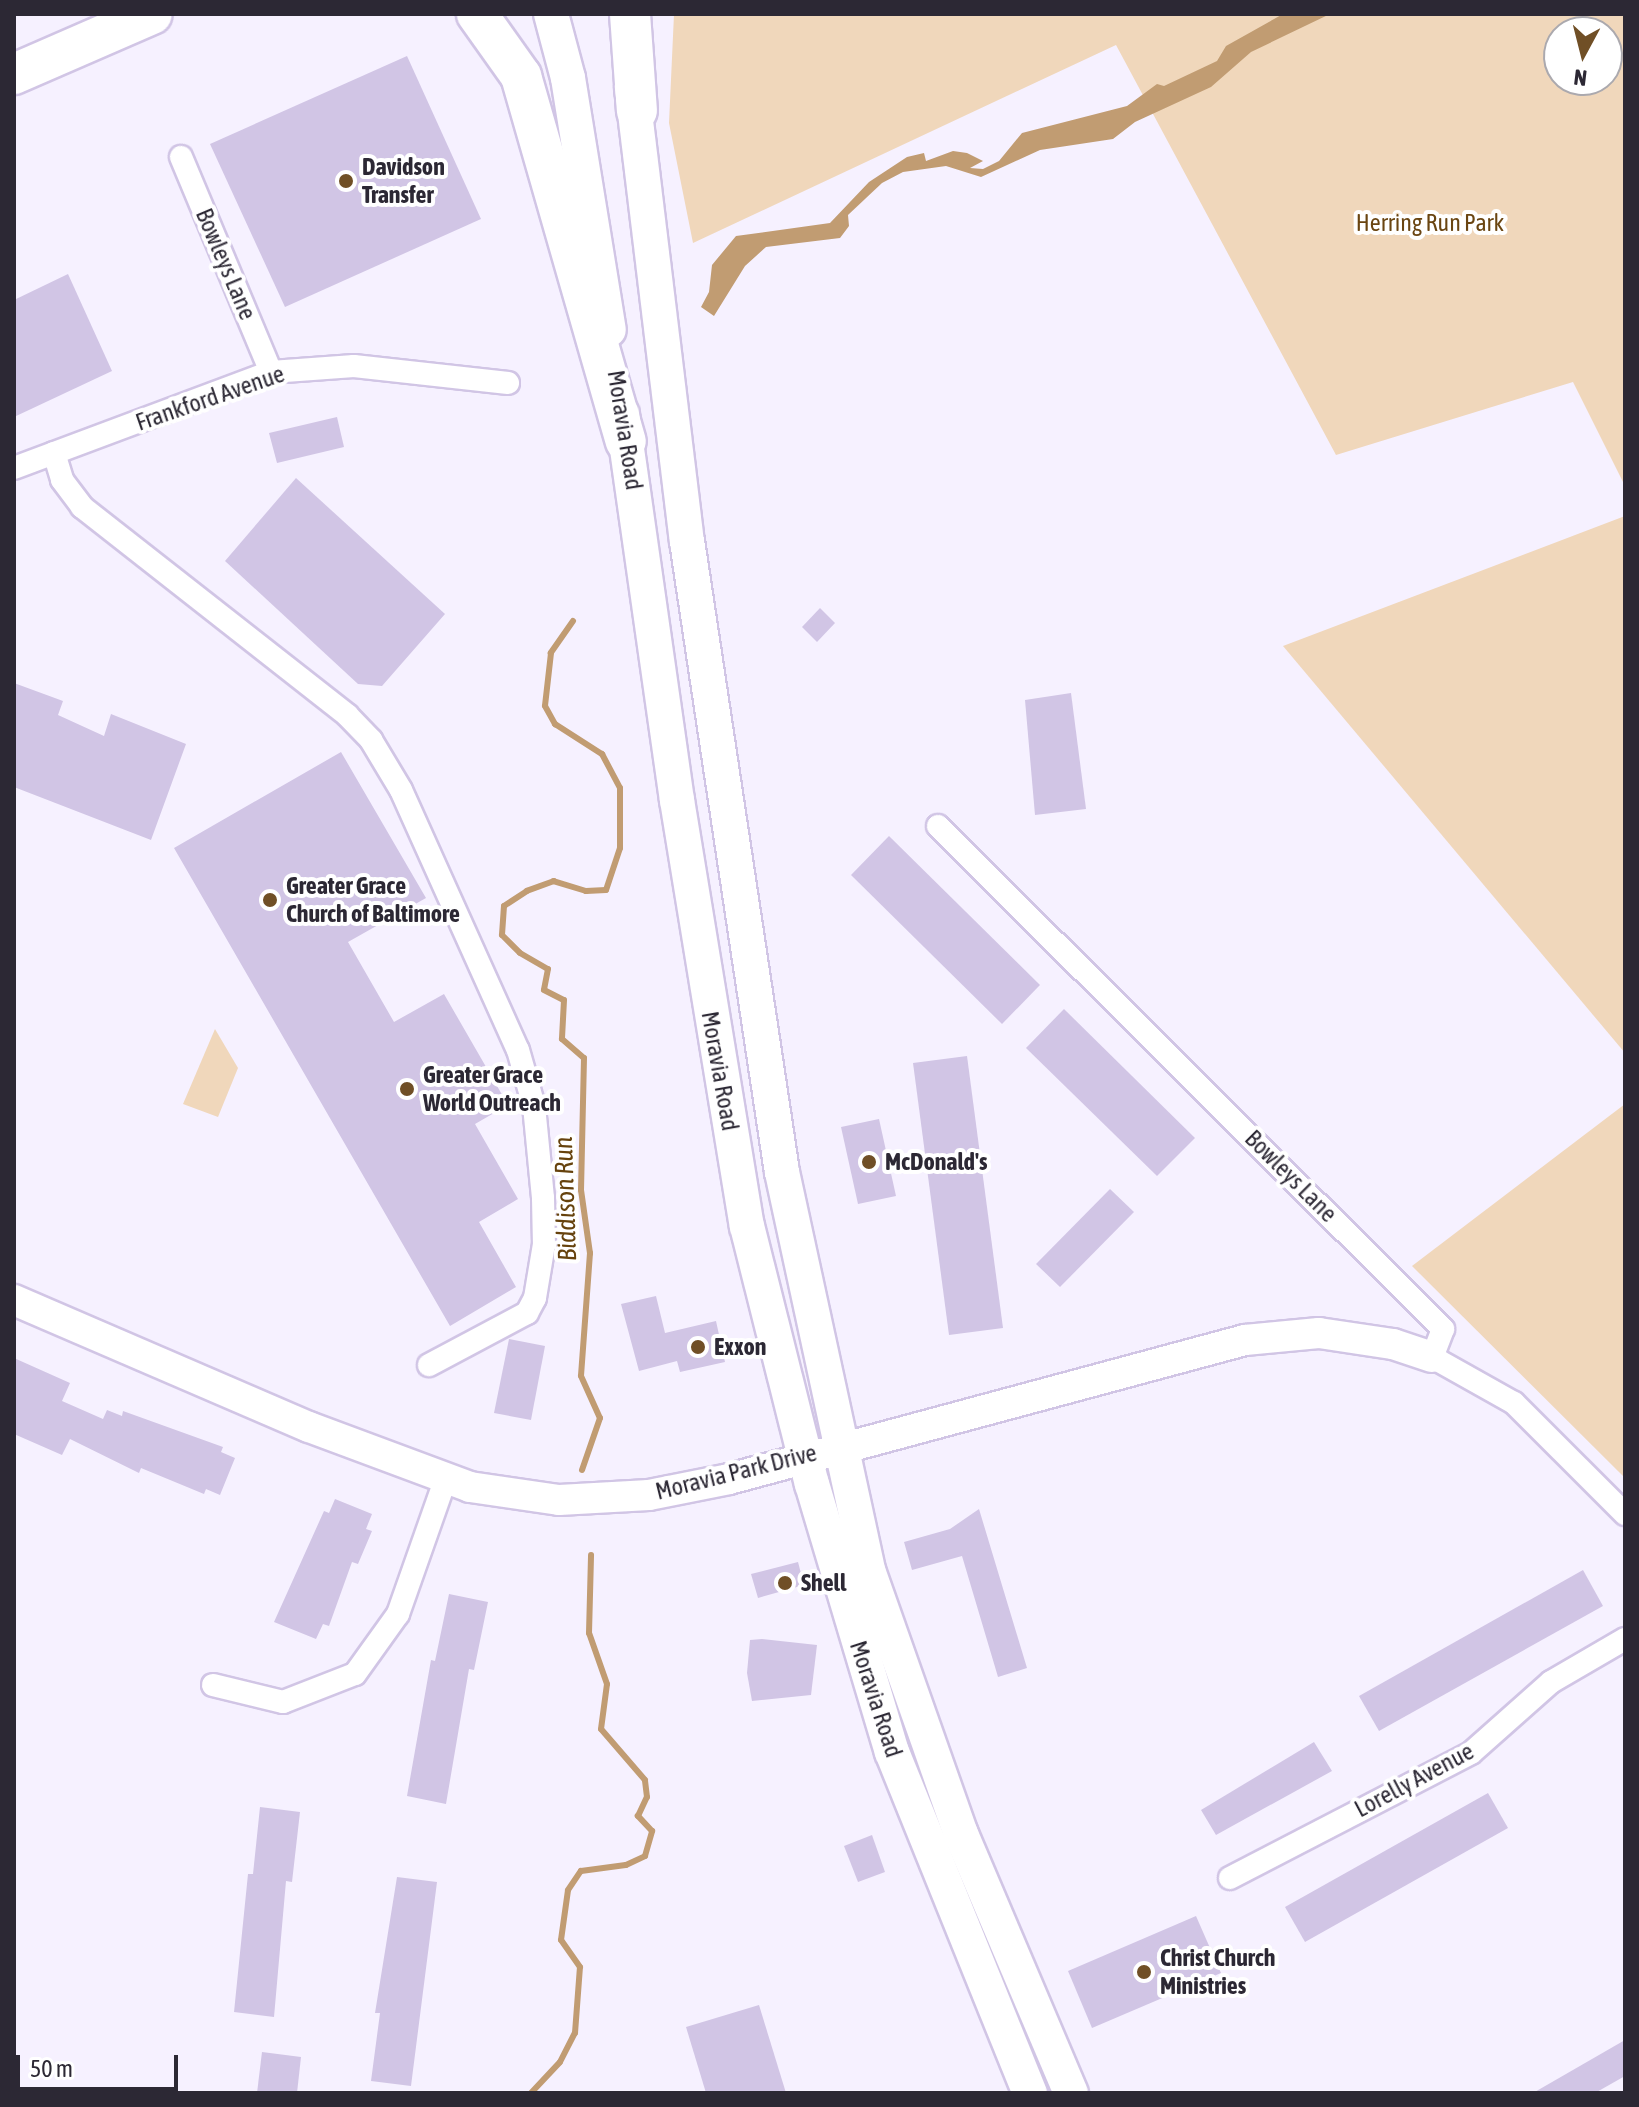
<!DOCTYPE html>
<style>
body{margin:0}
#map{position:relative;width:1639px;height:2107px;overflow:hidden;background:#f6f1ff;font-family:"Asap Condensed",sans-serif}
div>[style]{position:absolute}
.green>*{inset:0;background:#f0d7bb}
.water>*{inset:0;background:#c19c72}
.stream>*{height:6px;margin:-3px;padding:0 3px;transform-origin:3px;border-radius:3px;background:#c19c72}
.building>*{inset:0;background:#d1c5e5}
.roads{filter:drop-shadow(2px 0 #d1c5e5) drop-shadow(-2px 0 #d1c5e5) drop-shadow(0 2px #d1c5e5) drop-shadow(0 -2px #d1c5e5)}
.street>*{height:22px;margin:-11px;padding:0 11px;transform-origin:11px;border-radius:11px;background:#fff}
.secondary>*{height:30px;margin:-15px;padding:0 15px;transform-origin:15px;border-radius:15px;background:#fff}
.primary>*{height:34px;margin:-17px;padding:0 17px;transform-origin:17px;border-radius:17px;background:#fff}
.highway>*{height:40px;margin:-20px;padding:0 20px;transform-origin:20px;border-radius:20px;background:#fff}
.dots>*{width:22px;height:22px;translate:-50% -50%;box-sizing:border-box;border:4px solid #fff;border-radius:50%}
span{translate:-50% -50%;white-space:nowrap;text-align:center;line-height:1.15;-webkit-text-stroke:8px #fff;paint-order:stroke}
.poi-label{font-size:24px;color:#2c2834;font-weight:700}
.left{translate:0 -50%;text-align:left}
.park-label{font-size:24px;color:#6a4511}
.street-label{font-size:24px;color:#2c2834}
.water-label{font-size:26px;color:#66420d;font-style:italic}
.frame{position:absolute;inset:0;border:16px solid #2c2834;pointer-events:none}
.north{position:absolute;left:1543px;top:16px;width:80px;height:80px;box-sizing:border-box;background:#fff;border:2px solid #aba9ae;border-radius:50%;rotate:187deg;font-size:22px;font-weight:700;line-height:32px;text-align:center;color:#2c2834}
.north::after{content:'';display:block;margin:auto;width:28px;height:36px;background:#704f26;clip-path:polygon(50% 0,100% 100%,50% 72%,0 100%)}
.scale{position:absolute;left:16px;top:2055px;width:162px;height:36px;box-sizing:border-box;border:4px solid #2c2834;border-top:0;padding-left:10px;font-size:24px;line-height:28px;white-space:nowrap;color:#2c2834;-webkit-text-stroke:6px #fff;paint-order:stroke}
</style>
<div id="map">
<div class="green">
<i style="clip-path:polygon(evenodd,674px 14px,1625px 14px,1625px 486px,1573px 382px,1336px 455px,1116px 45px,693px 243px,669px 123px,674px 14px,1559px 32px,1607px 32px,1607px 80px,1559px 80px,1559px 32px)"></i>
<i style="clip-path:polygon(1625px 516px,1625px 1053px,1283px 646px)"></i>
<i style="clip-path:polygon(215px 1029px,238px 1068px,218px 1117px,183px 1104px)"></i>
<i style="clip-path:polygon(1625px 1104px,1625px 1478px,1412px 1266px)"></i>
</div>
<div class="water">
<i style="clip-path:polygon(1283px 14px,1330px 14px,1251px 52px,1211px 87px,1135px 122px,1113px 139px,1040px 150px,981px 177px,946px 166px,903px 172px,882px 183px,848px 215px,849px 226px,840px 238px,766px 247px,745px 266px,714px 316px,701px 307px,709px 292px,712px 265px,736px 236px,830px 223px,869px 182px,907px 157px,924px 153px,926px 161px,953px 151px,967px 153px,983px 161px,970px 168px,983px 169px,999px 161px,1022px 133px,1127px 106px,1157px 84px,1164px 86px,1217px 61px,1226px 46px)"></i>
</div>
<div class="stream">
<i style="left:573px;top:621px;width:39px;rotate:125deg"></i>
<i style="left:551px;top:653px;width:53px;rotate:96.5deg"></i>
<i style="left:545px;top:706px;width:21px;rotate:61deg"></i>
<i style="left:555px;top:724px;width:56px;rotate:32.6deg"></i>
<i style="left:602px;top:754px;width:38px;rotate:62deg"></i>
<i style="left:620px;top:788px;width:60px;rotate:90deg"></i>
<i style="left:620px;top:848px;width:44px;rotate:108.4deg"></i>
<i style="left:606px;top:890px;width:20px;rotate:177deg"></i>
<i style="left:586px;top:891px;width:34px;rotate:-163deg"></i>
<i style="left:554px;top:881px;width:29px;rotate:160deg"></i>
<i style="left:527px;top:891px;width:27px;rotate:147deg"></i>
<i style="left:504px;top:906px;width:29px;rotate:94deg"></i>
<i style="left:502px;top:935px;width:25px;rotate:45deg"></i>
<i style="left:520px;top:953px;width:32px;rotate:30deg"></i>
<i style="left:548px;top:969px;width:21px;rotate:101deg"></i>
<i style="left:544px;top:990px;width:22px;rotate:27deg"></i>
<i style="left:564px;top:1000px;width:39px;rotate:93deg"></i>
<i style="left:562px;top:1039px;width:29px;rotate:41deg"></i>
<i style="left:584px;top:1058px;width:132px;rotate:91.3deg"></i>
<i style="left:581px;top:1190px;width:64px;rotate:81.9deg"></i>
<i style="left:590px;top:1253px;width:123px;rotate:94.2deg"></i>
<i style="left:581px;top:1376px;width:46px;rotate:65.7deg"></i>
<i style="left:600px;top:1418px;width:55px;rotate:109.1deg"></i>
<i style="left:531px;top:2093px;width:42px;rotate:-46.9deg"></i>
<i style="left:560px;top:2062px;width:33px;rotate:-63deg"></i>
<i style="left:575px;top:2033px;width:66px;rotate:-85.7deg"></i>
<i style="left:580px;top:1967px;width:33px;rotate:-125deg"></i>
<i style="left:561px;top:1940px;width:50px;rotate:-82deg"></i>
<i style="left:568px;top:1890px;width:23px;rotate:-56deg"></i>
<i style="left:581px;top:1871px;width:45px;rotate:-7.6deg"></i>
<i style="left:626px;top:1865px;width:21px;rotate:-25deg"></i>
<i style="left:645px;top:1856px;width:26px;rotate:-74deg"></i>
<i style="left:652px;top:1831px;width:21px;rotate:-133deg"></i>
<i style="left:638px;top:1816px;width:21px;rotate:-65deg"></i>
<i style="left:647px;top:1797px;width:17px;rotate:-97deg"></i>
<i style="left:645px;top:1780px;width:67px;rotate:-130.8deg"></i>
<i style="left:601px;top:1729px;width:45px;rotate:-82.4deg"></i>
<i style="left:607px;top:1684px;width:54px;rotate:-109.4deg"></i>
<i style="left:589px;top:1633px;width:78px;rotate:-88.5deg"></i>
</div>
<div class="building">
<i style="clip-path:polygon(407px 56px,481px 219px,285px 307px,210px 144px)"></i>
<i style="clip-path:polygon(68px 274px,112px 371px,14px 417px,14px 300px)"></i>
<i style="clip-path:polygon(337px 417px,344px 447px,277px 463px,269px 433px)"></i>
<i style="clip-path:polygon(296px 478px,445px 614px,382px 686px,358px 684px,225px 561px)"></i>
<i style="clip-path:polygon(820px 608px,835px 623px,817px 642px,802px 627px)"></i>
<i style="clip-path:polygon(14px 683px,63px 701px,58px 715px,104px 736px,111px 714px,186px 744px,151px 840px,14px 787px)"></i>
<i style="clip-path:polygon(1071px 693px,1086px 809px,1035px 815px,1025px 700px)"></i>
<i style="clip-path:polygon(341px 752px,426px 898px,348px 942px,394px 1022px,444px 994px,508px 1105px,475px 1124px,518px 1199px,479px 1222px,516px 1287px,450px 1326px,174px 848px)"></i>
<i style="clip-path:polygon(889px 836px,1040px 985px,1002px 1024px,851px 875px)"></i>
<i style="clip-path:polygon(1064px 1009px,1195px 1138px,1157px 1176px,1026px 1048px)"></i>
<i style="clip-path:polygon(967px 1056px,1003px 1328px,949px 1335px,913px 1063px)"></i>
<i style="clip-path:polygon(879px 1119px,896px 1196px,858px 1204px,841px 1127px)"></i>
<i style="clip-path:polygon(1110px 1189px,1134px 1212px,1060px 1287px,1036px 1264px)"></i>
<i style="clip-path:polygon(656px 1296px,665px 1333px,716px 1321px,725px 1362px,680px 1372px,677px 1361px,639px 1371px,621px 1304px)"></i>
<i style="clip-path:polygon(509px 1339px,545px 1346px,531px 1420px,494px 1413px)"></i>
<i style="clip-path:polygon(14px 1358px,70px 1383px,62px 1401px,103px 1419px,107px 1410px,122px 1416px,123px 1411px,223px 1447px,221px 1452px,235px 1458px,220px 1495px,206px 1489px,204px 1494px,141px 1468px,139px 1473px,70px 1439px,62px 1455px,14px 1434px)"></i>
<i style="clip-path:polygon(335px 1499px,372px 1514px,366px 1529px,372px 1531px,358px 1564px,352px 1562px,329px 1626px,323px 1624px,316px 1639px,274px 1622px,324px 1511px,329px 1513px)"></i>
<i style="clip-path:polygon(979px 1509px,1027px 1668px,998px 1677px,962px 1556px,912px 1570px,904px 1542px,950px 1529px)"></i>
<i style="clip-path:polygon(798px 1562px,804px 1585px,758px 1598px,751px 1574px)"></i>
<i style="clip-path:polygon(1583px 1570px,1603px 1606px,1379px 1731px,1359px 1696px)"></i>
<i style="clip-path:polygon(449px 1594px,488px 1602px,474px 1670px,469px 1669px,446px 1804px,407px 1796px,431px 1660px,435px 1661px)"></i>
<i style="clip-path:polygon(762px 1639px,817px 1645px,811px 1695px,752px 1701px,747px 1673px,750px 1640px)"></i>
<i style="clip-path:polygon(1314px 1742px,1332px 1771px,1216px 1835px,1201px 1810px)"></i>
<i style="clip-path:polygon(1488px 1793px,1508px 1828px,1305px 1942px,1285px 1907px)"></i>
<i style="clip-path:polygon(260px 1807px,300px 1812px,292px 1882px,286px 1881px,274px 2017px,234px 2012px,248px 1874px,253px 1874px)"></i>
<i style="clip-path:polygon(872px 1835px,885px 1872px,858px 1882px,844px 1846px)"></i>
<i style="clip-path:polygon(397px 1877px,437px 1882px,411px 2086px,371px 2081px,380px 2013px,375px 2013px)"></i>
<i style="clip-path:polygon(1196px 1916px,1221px 1973px,1092px 2028px,1068px 1971px)"></i>
<i style="clip-path:polygon(759px 2005px,786px 2093px,706px 2093px,686px 2027px)"></i>
<i style="clip-path:polygon(1625px 2040px,1625px 2076px,1595px 2093px,1533px 2093px)"></i>
<i style="clip-path:polygon(262px 2052px,301px 2057px,297px 2093px,257px 2093px)"></i>
</div>
<div class="roads">
<div class="street">
<i style="left:181px;top:157px;width:233px;rotate:67.3deg"></i>
<i style="left:54px;top:453px;width:28px;rotate:73deg"></i>
<i style="left:62px;top:480px;width:34px;rotate:53deg"></i>
<i style="left:82px;top:507px;width:337px;rotate:38.1deg"></i>
<i style="left:347px;top:715px;width:35px;rotate:46deg"></i>
<i style="left:371px;top:740px;width:58px;rotate:59deg"></i>
<i style="left:401px;top:790px;width:285px;rotate:65.8deg"></i>
<i style="left:518px;top:1050px;width:58px;rotate:74.1deg"></i>
<i style="left:534px;top:1106px;width:92px;rotate:84.4deg"></i>
<i style="left:543px;top:1198px;width:46px;rotate:88.8deg"></i>
<i style="left:544px;top:1244px;width:55px;rotate:99.5deg"></i>
<i style="left:535px;top:1298px;width:17px;rotate:118deg"></i>
<i style="left:527px;top:1313px;width:111px;rotate:152deg"></i>
<i style="left:14px;top:468px;width:274px;rotate:-20.5deg"></i>
<i style="left:271px;top:372px;width:83px;rotate:-4.1deg"></i>
<i style="left:354px;top:366px;width:155px;rotate:6.3deg"></i>
<i style="left:938px;top:826px;width:713px;rotate:44.89deg"></i>
<i style="left:1443px;top:1329px;width:30px;rotate:111deg"></i>
<i style="left:1432px;top:1357px;width:94px;rotate:29.3deg"></i>
<i style="left:1514px;top:1403px;width:157px;rotate:45deg"></i>
<i style="left:213px;top:1685px;width:72px;rotate:13.7deg"></i>
<i style="left:283px;top:1702px;width:77px;rotate:-21.3deg"></i>
<i style="left:355px;top:1674px;width:74px;rotate:-54.4deg"></i>
<i style="left:398px;top:1614px;width:144px;rotate:-70.6deg"></i>
<i style="left:1230px;top:1878px;width:271px;rotate:-27.4deg"></i>
<i style="left:1471px;top:1753px;width:107px;rotate:-41.6deg"></i>
<i style="left:1551px;top:1682px;width:86px;rotate:-30.2deg"></i>
</div>
<div class="secondary">
<i style="left:14px;top:1300px;width:321px;rotate:23.3deg"></i>
<i style="left:309px;top:1427px;width:172px;rotate:20.4deg"></i>
<i style="left:470px;top:1487px;width:90px;rotate:8.3deg"></i>
<i style="left:559px;top:1500px;width:90px;rotate:-3.2deg"></i>
<i style="left:649px;top:1495px;width:82px;rotate:-11.3deg"></i>
<i style="left:729px;top:1479px;width:534px;rotate:-15.08deg"></i>
<i style="left:1245px;top:1340px;width:74px;rotate:-5.4deg"></i>
<i style="left:1319px;top:1333px;width:75px;rotate:8.5deg"></i>
<i style="left:1393px;top:1344px;width:41px;rotate:18.4deg"></i>
</div>
<div class="primary">
<i style="left:551px;top:14px;width:66px;rotate:75.1deg"></i>
<i style="left:568px;top:78px;width:255px;rotate:80.8deg"></i>
<i style="left:632px;top:88px;width:456px;rotate:83.1deg"></i>
<i style="left:687px;top:541px;width:638px;rotate:81.44deg"></i>
<i style="left:782px;top:1172px;width:410px;rotate:77.8deg"></i>
<i style="left:869px;top:1573px;width:277px;rotate:70.6deg"></i>
<i style="left:961px;top:1834px;width:281px;rotate:67deg"></i>
<i style="left:622px;top:414px;width:390px;rotate:81.9deg"></i>
<i style="left:677px;top:800px;width:432px;rotate:80.7deg"></i>
<i style="left:747px;top:1226px;width:266px;rotate:75.9deg"></i>
<i style="left:812px;top:1484px;width:280px;rotate:73.4deg"></i>
<i style="left:892px;top:1752px;width:368px;rotate:68deg"></i>
</div>
<div class="highway">
<i style="left:477px;top:14px;width:76px;rotate:54.6deg"></i>
<i style="left:521px;top:76px;width:380px;rotate:74deg"></i>
<i style="left:630px;top:14px;width:97px;rotate:85.9deg"></i>
<i style="left:14px;top:74px;width:150px;rotate:-23.5deg"></i>
</div>
</div>
<div class="dots">
<i style="left:346px;top:181px;background:#704f26"></i>
<i style="left:270px;top:900px;background:#704f26"></i>
<i style="left:407px;top:1089px;background:#704f26"></i>
<i style="left:869px;top:1162px;background:#704f26"></i>
<i style="left:698px;top:1347px;background:#704f26"></i>
<i style="left:785px;top:1583px;background:#704f26"></i>
<i style="left:1144px;top:1972px;background:#704f26"></i>
</div>
<div class="poi-label">
<span class="left" style="left:362px;top:181px">Davidson<br>Transfer</span>
<span class="left" style="left:286px;top:900px">Greater Grace<br>Church of Baltimore</span>
<span class="left" style="left:423px;top:1089px">Greater Grace<br>World Outreach</span>
<span class="left" style="left:885px;top:1162px">McDonald's</span>
<span class="left" style="left:714px;top:1347px">Exxon</span>
<span class="left" style="left:801px;top:1583px">Shell</span>
<span class="left" style="left:1160px;top:1972px">Christ Church<br>Ministries</span>
</div>
<div class="park-label">
<span style="left:1430px;top:223px">Herring Run Park</span>
</div>
<div class="street-label">
<span style="left:226px;top:264px;rotate:67deg">Bowleys Lane</span>
<span style="left:210px;top:398px;rotate:-19deg">Frankford Avenue</span>
<span style="left:625px;top:430px;rotate:81deg">Moravia Road</span>
<span style="left:720px;top:1071px;rotate:80deg">Moravia Road</span>
<span style="left:1291px;top:1176px;rotate:45deg">Bowleys Lane</span>
<span style="left:736px;top:1472px;rotate:-14deg">Moravia Park Drive</span>
<span style="left:876px;top:1699px;rotate:72deg">Moravia Road</span>
<span style="left:1414px;top:1780px;rotate:-28deg">Lorelly Avenue</span>
</div>
<div class="water-label">
<span style="left:566px;top:1199px;rotate:-92deg">Biddison Run</span>
</div>
<div class="frame"></div>
<div class="north">N</div>
<div class="scale">50 m</div>
</div>
